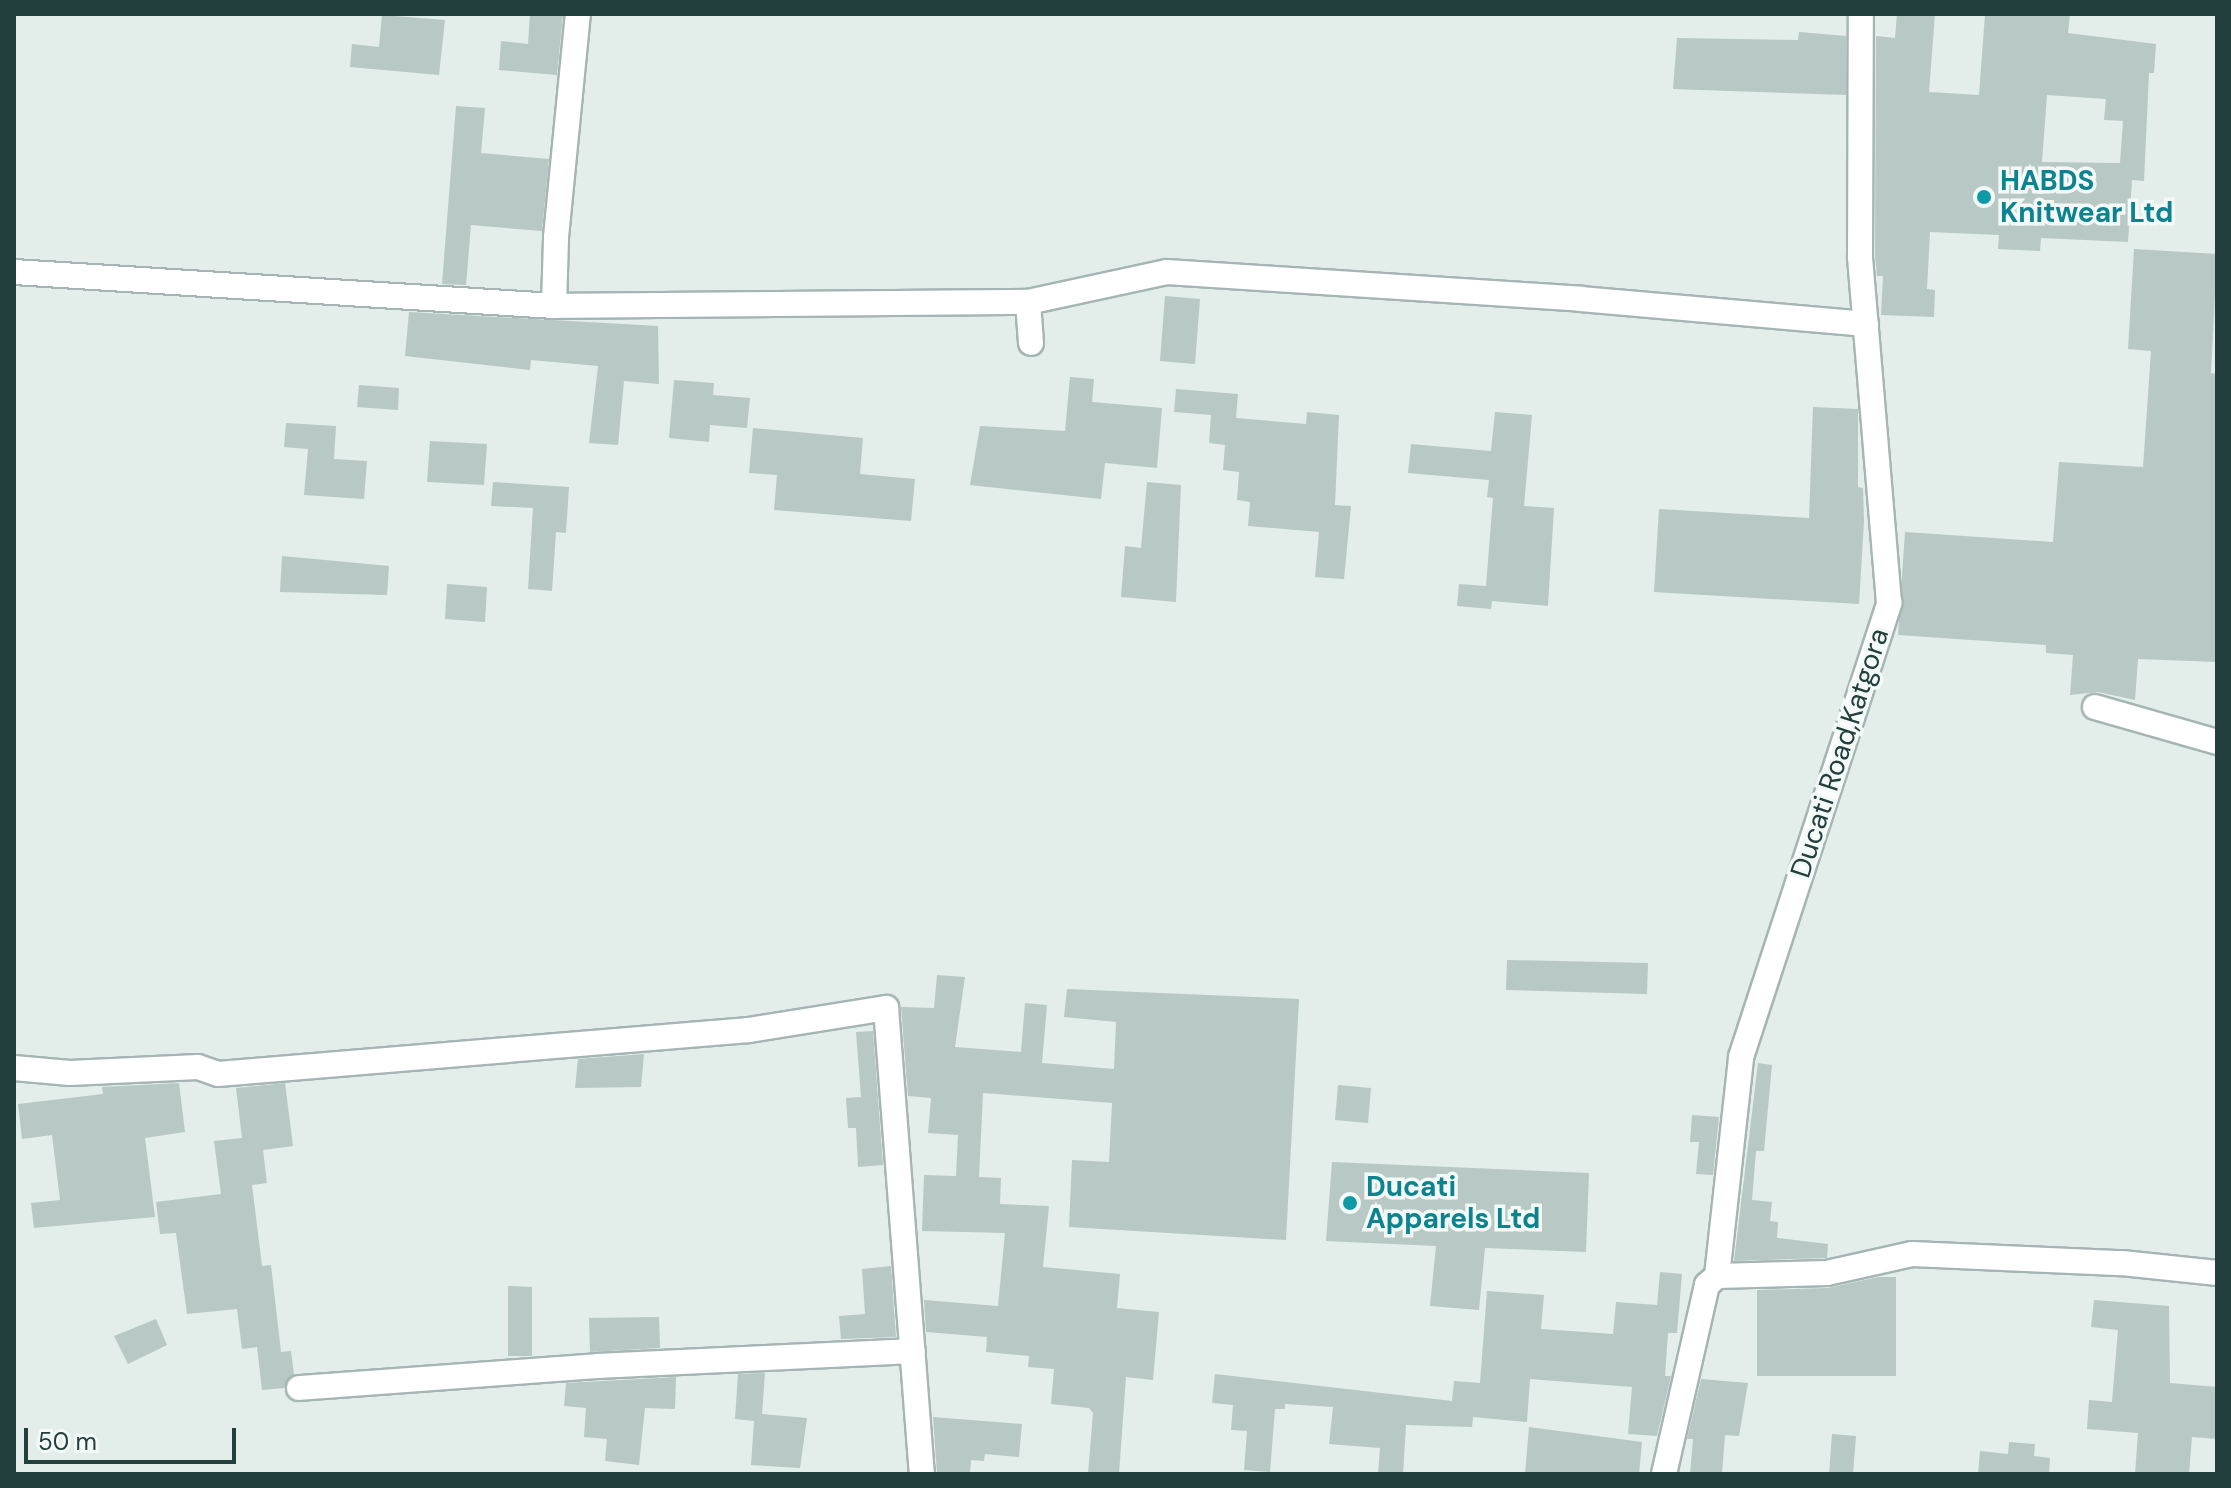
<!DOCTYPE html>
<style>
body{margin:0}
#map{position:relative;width:2231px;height:1488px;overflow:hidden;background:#e3edea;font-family:"DM Sans",sans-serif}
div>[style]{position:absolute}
.building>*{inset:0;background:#b8c8c4}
.roads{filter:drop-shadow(2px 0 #a5b5b3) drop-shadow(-2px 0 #a5b5b3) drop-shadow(0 2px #a5b5b3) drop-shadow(0 -2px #a5b5b3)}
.minor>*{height:24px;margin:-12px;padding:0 12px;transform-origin:12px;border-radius:12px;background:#fff}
.dots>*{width:22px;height:22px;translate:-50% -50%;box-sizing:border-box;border:4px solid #f3f9f7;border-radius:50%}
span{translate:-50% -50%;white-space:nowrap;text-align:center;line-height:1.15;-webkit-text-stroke:7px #f3f9f7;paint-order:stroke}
.culture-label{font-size:28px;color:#0d838f;font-weight:700}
.left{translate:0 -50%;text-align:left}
.street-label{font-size:28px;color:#223e3d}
.frame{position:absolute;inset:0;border:16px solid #223e3d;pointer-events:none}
.scale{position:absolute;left:24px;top:1428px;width:212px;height:36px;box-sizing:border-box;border:4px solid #223e3d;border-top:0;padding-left:10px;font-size:24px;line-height:28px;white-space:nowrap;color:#223e3d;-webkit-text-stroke:6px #f3f9f7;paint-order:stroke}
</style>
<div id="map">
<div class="building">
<i style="clip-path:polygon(530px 14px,563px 14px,557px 75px,499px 70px,501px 41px,528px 44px)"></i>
<i style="clip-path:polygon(evenodd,1897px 14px,1935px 14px,1929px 92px,1979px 95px,1985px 14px,2070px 14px,2068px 33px,2156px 44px,2154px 73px,2149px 73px,2144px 181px,2132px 180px,2128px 242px,2041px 238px,2040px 251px,1998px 249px,1999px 235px,1930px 232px,1927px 289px,1935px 290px,1934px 317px,1881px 315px,1883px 276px,1877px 276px,1875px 255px,1876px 36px,1895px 38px,1897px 14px,2047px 95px,2106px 99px,2104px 120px,2123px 121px,2120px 163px,2042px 162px,2047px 95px)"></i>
<i style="clip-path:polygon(382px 15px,445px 20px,439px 75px,350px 67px,352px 44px,379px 47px)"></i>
<i style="clip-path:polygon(1799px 32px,1846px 36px,1846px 95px,1673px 89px,1677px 38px,1798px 40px)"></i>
<i style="clip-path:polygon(456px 106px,485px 108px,481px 153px,549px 159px,542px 231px,471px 225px,466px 285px,442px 284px)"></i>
<i style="clip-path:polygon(2134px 249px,2217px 254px,2211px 373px,2217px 374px,2217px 662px,2138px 659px,2135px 700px,2098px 692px,2070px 695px,2073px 655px,2046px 653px,2046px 645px,1898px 635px,1905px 532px,2053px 542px,2059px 462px,2143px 467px,2151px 351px,2128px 349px)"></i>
<i style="clip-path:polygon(1165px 296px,1200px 299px,1195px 364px,1160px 361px)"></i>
<i style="clip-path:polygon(409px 312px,658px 326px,659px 384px,624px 381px,618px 445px,589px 443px,598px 366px,531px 360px,530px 370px,405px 356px)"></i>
<i style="clip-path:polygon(1070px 377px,1094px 379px,1092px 402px,1162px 408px,1157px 468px,1105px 463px,1101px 499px,970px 485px,980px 426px,1065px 431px)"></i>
<i style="clip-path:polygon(674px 380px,714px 383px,713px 395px,750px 398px,747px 428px,710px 425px,709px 442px,669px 438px)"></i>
<i style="clip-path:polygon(359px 385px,399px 388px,398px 410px,357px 407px)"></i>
<i style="clip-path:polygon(1176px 389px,1238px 394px,1236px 418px,1306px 424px,1307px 412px,1339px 415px,1335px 505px,1351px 506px,1344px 579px,1315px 577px,1319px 532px,1248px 526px,1250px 502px,1237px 500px,1239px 472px,1223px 470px,1225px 445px,1209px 443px,1211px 415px,1174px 412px)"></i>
<i style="clip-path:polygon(1813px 407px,1858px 409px,1858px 487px,1863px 488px,1864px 521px,1859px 604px,1654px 592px,1659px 509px,1809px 518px)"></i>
<i style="clip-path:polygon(1495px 412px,1532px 415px,1524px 506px,1554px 508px,1548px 606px,1492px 601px,1491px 609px,1457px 606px,1459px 584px,1486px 586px,1493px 498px,1487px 497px,1489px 480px,1408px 473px,1411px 444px,1491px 451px)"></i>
<i style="clip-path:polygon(286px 423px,336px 426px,334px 459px,367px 461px,364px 499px,304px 495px,308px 449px,284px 447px)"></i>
<i style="clip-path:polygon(753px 428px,863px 438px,860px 474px,915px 479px,911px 521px,774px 510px,777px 475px,749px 473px)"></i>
<i style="clip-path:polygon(430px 441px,487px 444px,484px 485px,427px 482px)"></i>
<i style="clip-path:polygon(493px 482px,569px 487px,566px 533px,556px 532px,552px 591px,528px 589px,533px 508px,491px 506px)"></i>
<i style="clip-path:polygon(1147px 482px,1181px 485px,1176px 602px,1121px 597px,1125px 546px,1141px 548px)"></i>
<i style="clip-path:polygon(282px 556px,389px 566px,387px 595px,280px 592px)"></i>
<i style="clip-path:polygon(447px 584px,487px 587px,485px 622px,445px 619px)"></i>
<i style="clip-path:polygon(1507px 960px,1648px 963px,1647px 994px,1506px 990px)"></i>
<i style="clip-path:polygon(937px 975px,965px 977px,955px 1047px,1021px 1052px,1025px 1003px,1047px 1005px,1042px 1063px,1114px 1069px,1116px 1022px,1064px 1017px,1067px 989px,1299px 999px,1286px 1240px,1069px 1227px,1072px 1160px,1109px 1162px,1112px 1103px,983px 1093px,979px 1177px,1001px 1178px,1000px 1204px,1049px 1206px,1043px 1267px,1120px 1274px,1117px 1308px,1159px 1312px,1153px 1380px,1126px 1377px,1119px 1474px,1088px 1474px,1093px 1413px,1089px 1408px,1051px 1404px,1054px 1369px,1028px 1367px,1029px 1356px,986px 1352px,987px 1337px,926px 1332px,924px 1300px,998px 1306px,1005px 1233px,922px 1231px,924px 1175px,956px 1176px,958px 1135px,928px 1133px,931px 1098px,908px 1096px,901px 1007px,934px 1008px)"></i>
<i style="clip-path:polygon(873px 1031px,883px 1165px,858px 1167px,856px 1128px,848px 1128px,846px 1098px,861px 1097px,856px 1032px)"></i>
<i style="clip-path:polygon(644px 1054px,641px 1087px,575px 1088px,578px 1059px)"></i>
<i style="clip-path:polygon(1758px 1063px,1772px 1065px,1764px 1151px,1756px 1151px,1752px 1200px,1772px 1202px,1770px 1221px,1778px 1222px,1777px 1238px,1828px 1244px,1827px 1258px,1734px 1261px)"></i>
<i style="clip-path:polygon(179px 1083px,185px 1132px,145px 1138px,155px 1217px,34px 1228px,31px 1203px,60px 1200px,54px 1151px,52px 1135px,22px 1139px,18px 1104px,103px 1094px,102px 1087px)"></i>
<i style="clip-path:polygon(285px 1083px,293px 1146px,263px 1150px,267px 1183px,252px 1185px,262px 1266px,271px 1265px,281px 1352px,291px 1351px,294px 1374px,284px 1388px,262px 1390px,257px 1347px,242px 1349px,237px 1309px,187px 1314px,176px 1233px,160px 1234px,156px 1202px,221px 1194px,214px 1141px,242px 1138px,236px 1088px)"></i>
<i style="clip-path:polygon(1338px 1085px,1371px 1088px,1368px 1123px,1335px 1120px)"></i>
<i style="clip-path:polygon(1692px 1115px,1719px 1117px,1713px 1175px,1696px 1174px,1699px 1142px,1690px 1142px)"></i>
<i style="clip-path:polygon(1332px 1162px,1589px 1173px,1586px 1252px,1485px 1248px,1479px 1310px,1430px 1306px,1436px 1246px,1326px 1241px)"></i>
<i style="clip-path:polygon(891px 1266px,896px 1337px,841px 1339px,839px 1316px,865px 1314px,862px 1269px)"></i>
<i style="clip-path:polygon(1660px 1272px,1682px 1274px,1677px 1333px,1668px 1333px,1665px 1376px,1671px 1376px,1657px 1436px,1628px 1434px,1632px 1387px,1530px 1379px,1527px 1422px,1473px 1417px,1472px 1427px,1406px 1425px,1403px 1474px,1378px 1474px,1380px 1448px,1329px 1444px,1333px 1407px,1285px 1404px,1285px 1409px,1275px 1409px,1270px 1472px,1244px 1470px,1247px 1431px,1231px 1430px,1233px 1405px,1212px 1403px,1215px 1374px,1452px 1401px,1454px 1381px,1480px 1383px,1487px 1291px,1544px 1295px,1541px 1329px,1613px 1334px,1616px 1302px,1657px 1305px)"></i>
<i style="clip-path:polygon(1878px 1277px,1896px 1277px,1896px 1376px,1757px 1376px,1757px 1290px,1828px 1288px)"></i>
<i style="clip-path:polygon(508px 1286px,532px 1287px,532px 1356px,508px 1356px)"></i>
<i style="clip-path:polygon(2094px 1300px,2169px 1306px,2170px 1383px,2217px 1387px,2217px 1439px,2192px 1437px,2189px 1474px,2135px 1474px,2138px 1433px,2087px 1429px,2089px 1400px,2112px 1402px,2118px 1330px,2091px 1327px)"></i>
<i style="clip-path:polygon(659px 1317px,660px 1348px,590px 1352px,589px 1318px)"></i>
<i style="clip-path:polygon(156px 1319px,167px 1345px,128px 1364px,114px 1336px)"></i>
<i style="clip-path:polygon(765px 1373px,762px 1414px,807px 1418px,800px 1468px,751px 1465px,754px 1421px,735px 1419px,738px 1374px)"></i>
<i style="clip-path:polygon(676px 1377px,675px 1409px,645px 1408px,639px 1465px,605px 1461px,607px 1439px,584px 1437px,586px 1408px,564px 1406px,566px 1383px)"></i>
<i style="clip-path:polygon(1701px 1379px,1748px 1383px,1739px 1436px,1725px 1435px,1722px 1474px,1690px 1474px,1693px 1439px,1687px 1439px)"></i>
<i style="clip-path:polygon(933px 1417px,1022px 1424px,1019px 1457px,985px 1454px,984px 1461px,971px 1460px,970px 1474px,937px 1474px)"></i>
<i style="clip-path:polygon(1529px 1427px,1642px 1442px,1639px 1474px,1525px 1474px)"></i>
<i style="clip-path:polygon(1832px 1434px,1856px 1436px,1853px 1474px,1829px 1474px)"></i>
<i style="clip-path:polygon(2009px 1442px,2035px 1444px,2034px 1456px,2050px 1458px,2049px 1474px,1978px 1474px,1980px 1451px,2008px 1454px)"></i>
</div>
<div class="roads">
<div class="minor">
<i style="left:14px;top:272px;width:541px;rotate:3.6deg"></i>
<i style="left:554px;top:306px;width:474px;rotate:-0.5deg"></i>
<i style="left:1028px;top:302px;width:41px;rotate:85.8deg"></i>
<i style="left:1028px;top:302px;width:142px;rotate:-12.2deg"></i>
<i style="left:1167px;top:272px;width:415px;rotate:3.7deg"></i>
<i style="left:1581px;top:299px;width:286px;rotate:5deg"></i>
<i style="left:554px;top:306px;width:69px;rotate:-88.3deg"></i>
<i style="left:556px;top:237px;width:224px;rotate:-84.4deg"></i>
<i style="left:2095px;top:707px;width:127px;rotate:16deg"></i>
<i style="left:14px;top:1068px;width:56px;rotate:5.1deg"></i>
<i style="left:70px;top:1073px;width:128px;rotate:-2.7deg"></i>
<i style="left:198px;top:1067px;width:21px;rotate:19deg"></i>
<i style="left:218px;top:1074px;width:533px;rotate:-4.74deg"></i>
<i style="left:749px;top:1030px;width:139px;rotate:-9.1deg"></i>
<i style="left:886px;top:1008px;width:467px;rotate:85.6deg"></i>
<i style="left:1717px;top:1276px;width:110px;rotate:-1.6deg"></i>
<i style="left:1827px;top:1273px;width:87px;rotate:-12.6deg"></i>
<i style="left:1912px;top:1254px;width:210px;rotate:2.5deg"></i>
<i style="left:2122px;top:1263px;width:96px;rotate:6deg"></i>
<i style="left:299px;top:1388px;width:300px;rotate:-4.2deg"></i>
<i style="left:598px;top:1366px;width:315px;rotate:-2.7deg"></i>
<i style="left:1664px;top:1474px;width:194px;rotate:-77.2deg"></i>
<i style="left:1707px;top:1285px;width:13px;rotate:-42deg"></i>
<i style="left:1717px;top:1276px;width:220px;rotate:-83.7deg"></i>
<i style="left:1741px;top:1057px;width:478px;rotate:-71.9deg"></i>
<i style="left:1889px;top:603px;width:348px;rotate:-94.8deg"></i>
<i style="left:1860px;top:256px;width:242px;rotate:-89.8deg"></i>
</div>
</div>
<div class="dots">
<i style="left:1984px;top:197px;background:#0f9aa8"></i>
<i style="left:1350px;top:1203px;background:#0f9aa8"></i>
</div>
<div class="culture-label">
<span class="left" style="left:2000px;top:197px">HABDS<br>Knitwear Ltd</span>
<span class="left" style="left:1366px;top:1203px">Ducati<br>Apparels Ltd</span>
</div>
<div class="street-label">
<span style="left:1840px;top:753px;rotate:-72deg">Ducati Road,Katgora</span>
</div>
<div class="frame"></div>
<div class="scale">50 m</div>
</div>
